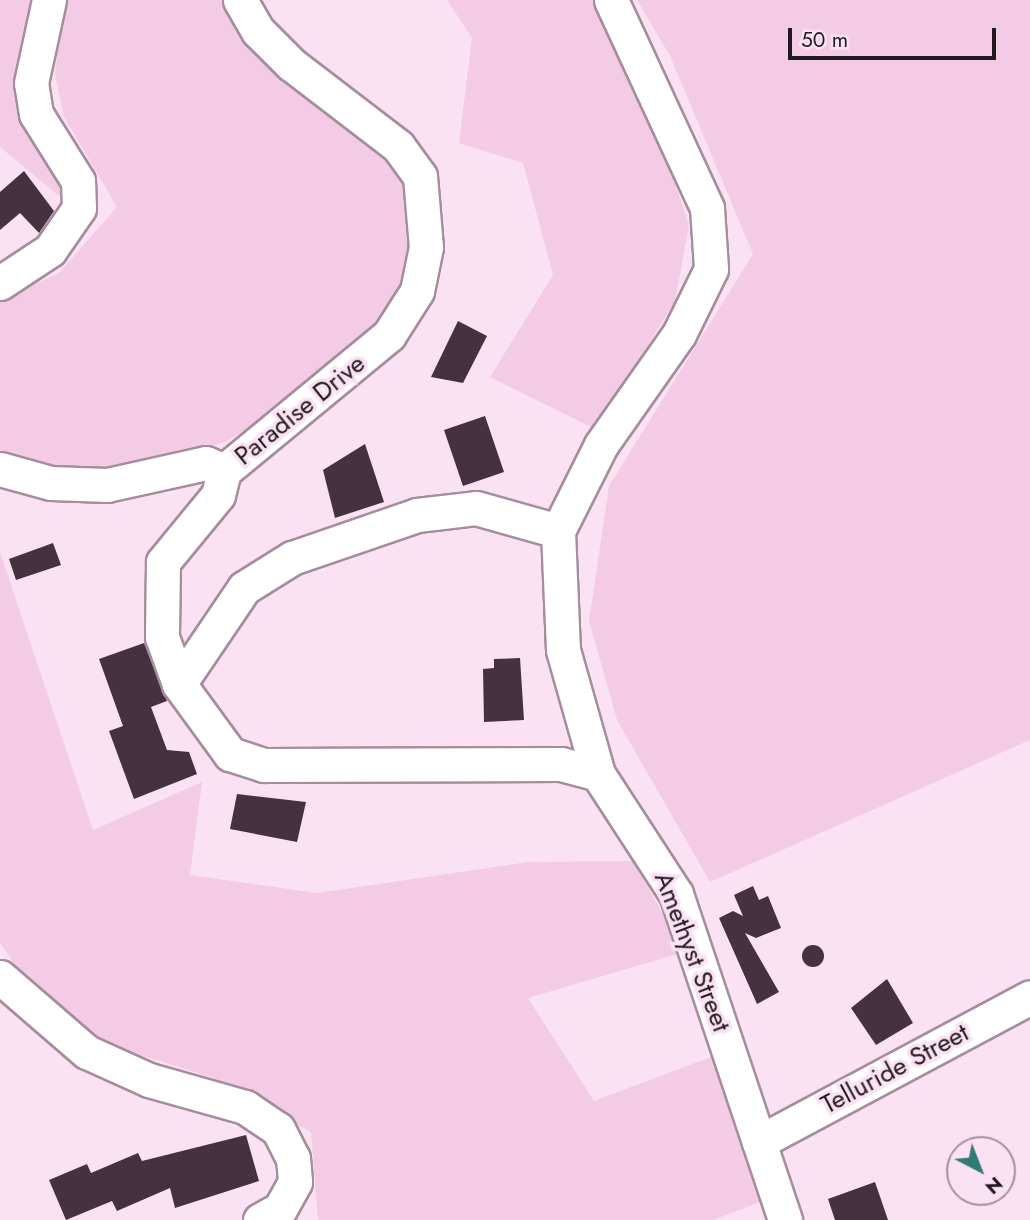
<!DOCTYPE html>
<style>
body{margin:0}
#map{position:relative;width:1030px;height:1220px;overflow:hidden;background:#fbe2f2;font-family:Jost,sans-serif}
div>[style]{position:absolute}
.green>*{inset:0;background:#f3cbe5}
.building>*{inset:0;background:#46323f}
.round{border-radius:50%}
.roads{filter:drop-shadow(2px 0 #a58d9d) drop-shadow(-2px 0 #a58d9d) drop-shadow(0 2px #a58d9d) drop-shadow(0 -2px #a58d9d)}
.minor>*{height:33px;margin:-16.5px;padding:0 16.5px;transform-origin:16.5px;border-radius:16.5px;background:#fff}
span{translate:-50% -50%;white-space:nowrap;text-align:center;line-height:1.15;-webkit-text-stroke:7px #fbe2f2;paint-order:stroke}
.street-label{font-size:26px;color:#231a20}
.north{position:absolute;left:946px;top:1136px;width:70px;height:70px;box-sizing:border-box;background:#fbe2f2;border:2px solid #a5929e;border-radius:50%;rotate:138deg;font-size:19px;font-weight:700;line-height:28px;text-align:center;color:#231a20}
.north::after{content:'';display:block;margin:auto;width:24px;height:32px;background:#327a75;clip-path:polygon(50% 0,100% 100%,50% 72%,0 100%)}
.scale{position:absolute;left:788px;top:28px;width:208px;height:32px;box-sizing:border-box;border:4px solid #231a20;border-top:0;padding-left:9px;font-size:21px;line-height:24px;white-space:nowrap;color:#231a20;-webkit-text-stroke:5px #fbe2f2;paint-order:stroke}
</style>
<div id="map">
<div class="green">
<i style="clip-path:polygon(0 0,33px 0,66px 190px,59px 196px,0 147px)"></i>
<i style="clip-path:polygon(62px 0,221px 0,281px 71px,378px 142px,415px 196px,400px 300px,322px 385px,225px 442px,112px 473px,25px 462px,0 451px,0 300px,59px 273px,117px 207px,64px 117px,55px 74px)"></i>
<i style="clip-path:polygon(447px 0,594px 0,647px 99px,689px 225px,675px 302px,595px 429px,490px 377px,553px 275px,523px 163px,459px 143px,472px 38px)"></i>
<i style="clip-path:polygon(637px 0,1030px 0,1030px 740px,710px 882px,617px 720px,589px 621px,609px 486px,753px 254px,670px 56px)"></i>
<i style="clip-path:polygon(0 552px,93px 830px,202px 782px,190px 875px,317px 893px,528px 862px,633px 861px,684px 952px,528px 998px,594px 1101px,719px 1054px,765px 1200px,713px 1220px,318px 1220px,311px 1132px,210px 1077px,109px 1045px,29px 985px,0 943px)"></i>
</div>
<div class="building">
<i style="clip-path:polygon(24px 171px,54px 211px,39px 233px,20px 213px,0 230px,0 192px)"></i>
<i style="clip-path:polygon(458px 321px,487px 336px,463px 383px,431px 377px)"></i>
<i style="clip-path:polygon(485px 416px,504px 472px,463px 486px,444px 430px)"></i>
<i style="clip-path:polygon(365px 444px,384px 502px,335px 518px,323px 470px)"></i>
<i style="clip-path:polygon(53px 543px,61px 565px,16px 580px,9px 559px)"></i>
<i style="clip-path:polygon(144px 643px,167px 701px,151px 707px,167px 750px,189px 752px,197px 774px,134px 799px,109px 731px,123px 726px,99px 659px)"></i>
<i style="clip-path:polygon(520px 658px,524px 720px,484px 722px,483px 669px,494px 668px,494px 659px)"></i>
<i style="clip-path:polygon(237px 794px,306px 802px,297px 842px,230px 829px)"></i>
<i style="clip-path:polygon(753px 886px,759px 900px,768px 896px,781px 928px,756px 938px,745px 933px,779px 992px,757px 1004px,719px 918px,733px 911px,743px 916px,734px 895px)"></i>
<i class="round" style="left:802px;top:945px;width:22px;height:22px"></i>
<i style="clip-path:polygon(887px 979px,913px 1023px,876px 1045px,851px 1008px)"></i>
<i style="clip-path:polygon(246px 1135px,259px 1181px,175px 1208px,170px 1188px,117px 1211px,112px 1201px,66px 1220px,49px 1180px,87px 1164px,91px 1173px,138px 1153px,142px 1161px)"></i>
<i style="clip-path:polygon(875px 1182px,888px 1220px,835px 1220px,828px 1199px)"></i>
</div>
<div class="roads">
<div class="minor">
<i style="left:240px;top:0;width:36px;rotate:60deg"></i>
<i style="left:258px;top:31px;width:47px;rotate:45deg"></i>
<i style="left:291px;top:64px;width:135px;rotate:37.5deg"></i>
<i style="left:398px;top:146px;width:37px;rotate:54deg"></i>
<i style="left:420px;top:176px;width:71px;rotate:85.2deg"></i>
<i style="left:426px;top:247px;width:45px;rotate:101.6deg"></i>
<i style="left:417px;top:291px;width:52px;rotate:122.5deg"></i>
<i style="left:389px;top:335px;width:214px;rotate:140.5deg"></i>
<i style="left:224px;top:471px;width:25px;rotate:104deg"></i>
<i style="left:218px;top:495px;width:87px;rotate:129.4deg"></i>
<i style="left:163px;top:562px;width:75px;rotate:90.8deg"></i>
<i style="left:162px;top:637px;width:50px;rotate:70.1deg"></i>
<i style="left:179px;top:684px;width:87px;rotate:53.9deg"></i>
<i style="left:230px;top:754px;width:36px;rotate:18deg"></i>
<i style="left:264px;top:765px;width:297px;rotate:-0.2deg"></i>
<i style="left:561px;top:764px;width:38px;rotate:15deg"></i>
<i style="left:611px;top:0;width:229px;rotate:65.2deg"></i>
<i style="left:707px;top:208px;width:61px;rotate:86.2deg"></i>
<i style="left:711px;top:269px;width:72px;rotate:116.2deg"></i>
<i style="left:679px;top:334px;width:136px;rotate:125.1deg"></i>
<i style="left:601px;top:445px;width:96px;rotate:116.6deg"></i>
<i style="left:558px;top:531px;width:119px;rotate:87.6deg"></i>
<i style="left:563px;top:650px;width:129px;rotate:74.2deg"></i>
<i style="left:598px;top:774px;width:143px;rotate:57deg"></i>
<i style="left:676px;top:894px;width:344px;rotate:71.5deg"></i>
<i style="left:0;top:283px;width:60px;rotate:-33.4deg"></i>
<i style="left:50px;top:250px;width:51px;rotate:-55.4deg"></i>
<i style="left:79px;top:208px;width:27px;rotate:-92deg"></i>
<i style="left:78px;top:181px;width:79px;rotate:-122.1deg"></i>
<i style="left:36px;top:114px;width:31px;rotate:-99deg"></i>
<i style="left:31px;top:83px;width:85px;rotate:-77.8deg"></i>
<i style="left:0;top:469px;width:53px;rotate:15.4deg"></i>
<i style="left:51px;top:483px;width:56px;rotate:2deg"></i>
<i style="left:107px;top:485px;width:101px;rotate:-12.5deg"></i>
<i style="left:206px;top:463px;width:20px;rotate:24deg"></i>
<i style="left:179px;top:684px;width:116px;rotate:-55.9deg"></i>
<i style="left:244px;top:588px;width:57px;rotate:-32deg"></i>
<i style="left:292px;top:558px;width:132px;rotate:-19deg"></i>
<i style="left:417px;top:515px;width:59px;rotate:-6.8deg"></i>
<i style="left:476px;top:508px;width:85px;rotate:15.7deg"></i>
<i style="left:0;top:977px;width:115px;rotate:40.8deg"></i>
<i style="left:87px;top:1052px;width:68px;rotate:24.3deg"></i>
<i style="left:149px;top:1080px;width:100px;rotate:15.7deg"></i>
<i style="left:245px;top:1107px;width:40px;rotate:34deg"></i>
<i style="left:278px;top:1129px;width:33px;rotate:63deg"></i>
<i style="left:293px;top:1158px;width:24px;rotate:85deg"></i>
<i style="left:295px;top:1182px;width:31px;rotate:119deg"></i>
<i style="left:280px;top:1209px;width:23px;rotate:151deg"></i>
<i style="left:759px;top:1142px;width:307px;rotate:-28.1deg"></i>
</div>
</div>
<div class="street-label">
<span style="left:300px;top:410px;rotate:-39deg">Paradise Drive</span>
<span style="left:692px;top:952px;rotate:69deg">Amethyst Street</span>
<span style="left:895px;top:1069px;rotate:-28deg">Telluride Street</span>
</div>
<div class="north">N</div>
<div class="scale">50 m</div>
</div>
